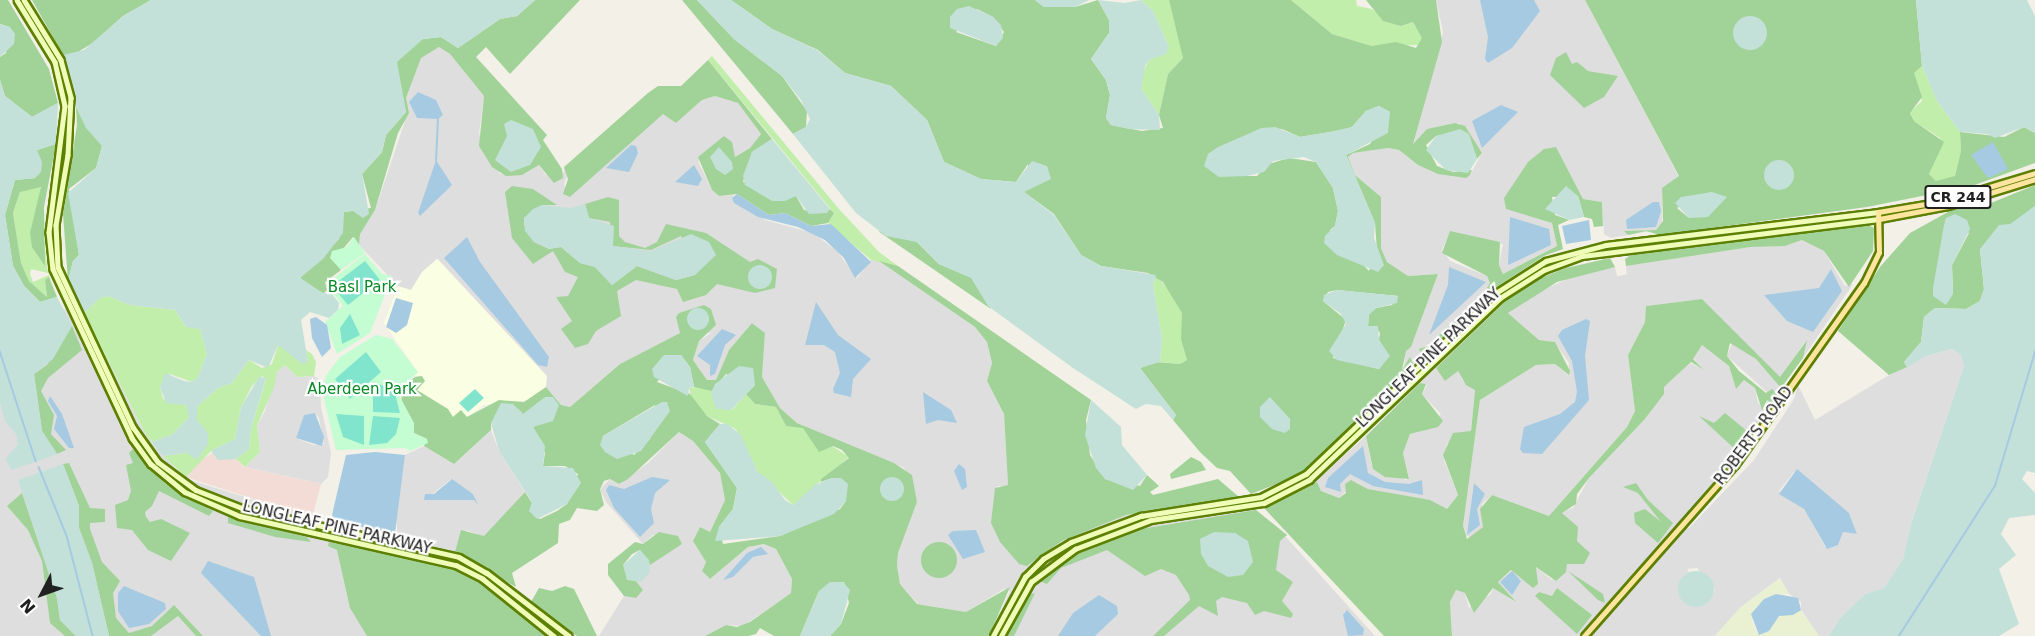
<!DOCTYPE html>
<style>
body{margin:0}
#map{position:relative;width:2035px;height:636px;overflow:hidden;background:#f2f0e7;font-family:"DejaVu Sans",sans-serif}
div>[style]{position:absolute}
.residential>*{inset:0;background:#dfdede}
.commercial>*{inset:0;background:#f3dcd6}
.education>*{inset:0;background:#faffe3}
.farmland>*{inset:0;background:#eaf1d2}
.grass>*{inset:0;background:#c1eeab}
.forest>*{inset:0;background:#a1d399}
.round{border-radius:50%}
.wetland>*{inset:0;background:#c3e1d8}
.park>*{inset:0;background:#c3fdd1}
.pitch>*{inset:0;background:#81e5ce}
.water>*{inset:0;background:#a5cae2}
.stream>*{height:1.5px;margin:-0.75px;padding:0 0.75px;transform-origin:0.75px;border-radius:0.75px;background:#a5cae2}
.roads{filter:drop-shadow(2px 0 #5d8000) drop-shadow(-2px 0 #5d8000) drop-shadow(0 2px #5d8000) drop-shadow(0 -2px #5d8000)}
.secondary>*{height:4.5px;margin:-2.25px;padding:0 2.25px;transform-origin:2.25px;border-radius:2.25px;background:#effdb9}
.primary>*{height:5px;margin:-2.5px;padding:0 2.5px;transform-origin:2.5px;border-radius:2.5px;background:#ffe59f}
span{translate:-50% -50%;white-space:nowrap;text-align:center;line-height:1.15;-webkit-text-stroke:4.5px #fff;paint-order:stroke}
.shield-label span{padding:2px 4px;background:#fff;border:2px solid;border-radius:4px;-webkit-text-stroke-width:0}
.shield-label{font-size:14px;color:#212121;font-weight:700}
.park-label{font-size:15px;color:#058925}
.street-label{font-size:15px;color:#212121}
.north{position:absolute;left:12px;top:564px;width:60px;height:60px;-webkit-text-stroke:4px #fff;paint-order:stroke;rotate:229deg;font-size:16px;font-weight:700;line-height:24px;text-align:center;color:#212121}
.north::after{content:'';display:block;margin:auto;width:21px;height:27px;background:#212121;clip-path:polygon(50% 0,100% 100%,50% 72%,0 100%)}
</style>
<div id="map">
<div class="residential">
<i style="clip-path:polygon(1436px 0,1585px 0,1679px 177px,1662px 188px,1662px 222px,1656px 230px,1611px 238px,1604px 234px,1602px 202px,1583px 199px,1556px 148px,1528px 162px,1505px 198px,1506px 208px,1552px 223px,1557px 246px,1503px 274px,1499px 265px,1503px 244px,1450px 233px,1442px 250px,1450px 261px,1487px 276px,1490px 283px,1480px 300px,1438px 336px,1436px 343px,1426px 345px,1420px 355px,1423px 358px,1414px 367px,1415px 363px,1404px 370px,1405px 351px,1411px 347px,1438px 274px,1408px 276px,1387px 262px,1381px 248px,1374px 191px,1355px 175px,1348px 157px,1353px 153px,1387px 148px,1399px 150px,1418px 165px,1470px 175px,1482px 153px,1459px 123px,1427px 129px,1413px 144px,1443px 32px)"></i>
<i style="clip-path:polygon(439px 47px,450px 54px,484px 96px,479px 134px,500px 174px,522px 175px,539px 165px,546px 175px,564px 172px,564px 167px,568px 173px,564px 184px,570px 197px,663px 113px,676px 123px,702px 100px,715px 96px,738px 103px,761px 134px,750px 148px,734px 158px,698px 161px,712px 190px,719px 196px,734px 195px,732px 198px,765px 220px,813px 233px,837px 251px,857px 278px,871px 260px,879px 261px,975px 327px,987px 342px,992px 363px,987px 381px,1004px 414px,1008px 486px,997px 486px,1027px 566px,1062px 541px,1126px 515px,1239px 497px,1276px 526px,1375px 636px,989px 636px,1010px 591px,1004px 589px,966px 612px,918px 604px,900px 584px,897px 566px,898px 553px,917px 502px,904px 468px,797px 423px,780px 408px,762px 377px,765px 333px,752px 323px,729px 350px,716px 381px,707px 380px,693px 360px,699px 341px,711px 333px,681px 327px,680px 333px,620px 364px,570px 407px,561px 405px,546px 387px,546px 376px,438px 259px,422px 272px,411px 291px,398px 286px,359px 245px,359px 234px,375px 210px,405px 121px,406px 98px,421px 57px)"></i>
<i style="clip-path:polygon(1802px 240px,1824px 251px,1845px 286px,1853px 284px,1803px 358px,1806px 340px,1780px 378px,1702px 299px,1647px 306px,1645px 322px,1628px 355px,1635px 411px,1627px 427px,1549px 516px,1492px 495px,1482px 504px,1483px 527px,1471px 538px,1462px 533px,1480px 400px,1536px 365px,1555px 364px,1568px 375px,1569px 363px,1554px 342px,1539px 340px,1508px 313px,1536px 293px,1579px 274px,1615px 267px,1617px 276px,1624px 275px,1627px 274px,1626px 266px,1751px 247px,1785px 246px)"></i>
<i style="clip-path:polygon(evenodd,54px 307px,84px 313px,145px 433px,176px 469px,193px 481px,312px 518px,398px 539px,396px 516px,405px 455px,424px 446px,454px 464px,491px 430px,499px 451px,525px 492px,484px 537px,466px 530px,456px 552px,483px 565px,577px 636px,0 636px,0 359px,54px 307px,451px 479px,473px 494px,479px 505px,474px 500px,425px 500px,451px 479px)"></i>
<i style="clip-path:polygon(1733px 341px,1756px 359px,1783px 388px,1778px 398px,1732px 463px,1578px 636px,1452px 636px,1450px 602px,1456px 590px,1465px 593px,1469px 608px,1491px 594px,1493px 588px,1515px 602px,1498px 582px,1512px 570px,1522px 579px,1537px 578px,1536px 567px,1552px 580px,1567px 564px,1576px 564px,1586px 549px,1576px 541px,1562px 512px,1573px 508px,1589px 478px,1644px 420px,1664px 387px,1690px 363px,1703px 369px,1693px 358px,1702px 345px,1729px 366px,1736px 389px,1744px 380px,1755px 388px,1758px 403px,1764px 409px,1767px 400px,1772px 403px,1768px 393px,1727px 356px)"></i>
<i style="clip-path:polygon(evenodd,1952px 349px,1961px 355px,1964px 366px,1911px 524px,1903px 559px,1884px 588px,1865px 594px,1840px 618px,1829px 636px,1819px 636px,1801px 610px,1801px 602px,1789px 594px,1780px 578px,1741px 607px,1715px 636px,1586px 636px,1685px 526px,1689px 528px,1694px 523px,1754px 460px,1794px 399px,1798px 385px,1815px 420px,1889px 375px,1926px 356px,1952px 349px,1794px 472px,1849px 513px,1857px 534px,1843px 532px,1825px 547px,1804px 509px,1779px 491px,1794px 472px,1952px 349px,1697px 568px,1715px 590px,1707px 604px,1687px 569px,1697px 568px)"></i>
<i style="clip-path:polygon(evenodd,285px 365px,297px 377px,314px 376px,320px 380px,321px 407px,331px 453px,328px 477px,321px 484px,245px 467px,260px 452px,257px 425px,265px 411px,277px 372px,285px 365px,315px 413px,319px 418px,324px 444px,313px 445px,296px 438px,304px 415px,315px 413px)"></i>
<i style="clip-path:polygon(1436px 368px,1458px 371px,1463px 381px,1475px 389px,1471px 431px,1447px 444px,1444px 460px,1458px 495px,1447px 509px,1430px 501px,1368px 489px,1356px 482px,1339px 498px,1321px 491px,1315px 482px,1366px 436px,1372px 466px,1406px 480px,1409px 478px,1403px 453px,1410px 434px,1423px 431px,1441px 414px,1422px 394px,1427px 385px,1420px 383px)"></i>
<i style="clip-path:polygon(679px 432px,693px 441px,720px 473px,725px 500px,710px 532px,697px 547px,706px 562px,702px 571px,710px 579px,748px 547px,764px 544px,776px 549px,792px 579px,791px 593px,743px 626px,726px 625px,705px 636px,599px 636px,624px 596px,636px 598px,627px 580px,682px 543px,653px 535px,643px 544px,606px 502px,600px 489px,610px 479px,619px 484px,648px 463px)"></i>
</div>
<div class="commercial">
<i style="clip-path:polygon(212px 453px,236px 459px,244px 467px,321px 484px,312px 518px,186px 477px,195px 464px)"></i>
</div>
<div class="education">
<i style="clip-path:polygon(437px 259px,547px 376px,546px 387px,531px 400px,484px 405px,467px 417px,453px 417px,417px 390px,422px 376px,414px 376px,418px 372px,384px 323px,398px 286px,411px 290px,422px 272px)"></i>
</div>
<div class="farmland">
<i style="clip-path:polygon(1780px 578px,1789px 594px,1776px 594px,1752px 620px,1756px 632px,1770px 629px,1779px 616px,1801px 610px,1819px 636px,1715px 636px,1741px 607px)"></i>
</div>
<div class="grass">
<i style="clip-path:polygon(1141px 0,1169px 0,1182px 50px,1183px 58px,1168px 74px,1159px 115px,1141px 89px,1142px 74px,1149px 60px,1169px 47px,1153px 11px)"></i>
<i style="clip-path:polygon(1291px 0,1356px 0,1357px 6px,1372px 9px,1393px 23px,1401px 26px,1413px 22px,1423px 38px,1420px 45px,1372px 46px,1332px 34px)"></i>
<i style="clip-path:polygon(712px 56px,839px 209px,879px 252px,898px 266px,871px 260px,828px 223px,834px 213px,708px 60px)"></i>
<i style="clip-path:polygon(1922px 66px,1937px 101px,1960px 132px,1961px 151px,1955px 176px,1948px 180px,1936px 181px,1929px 174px,1942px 145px,1940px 138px,1914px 121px,1910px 112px,1922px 101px,1913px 73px)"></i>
<i style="clip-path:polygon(37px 186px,43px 189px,39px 202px,48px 273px,31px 269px,30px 274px,33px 282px,49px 275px,50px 279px,45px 280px,47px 297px,29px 281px,21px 263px,13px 213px,20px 192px)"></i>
<i style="clip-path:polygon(1156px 275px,1172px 294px,1182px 313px,1182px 339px,1187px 360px,1180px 364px,1160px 362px,1162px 339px,1153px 285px)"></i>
<i style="clip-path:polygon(108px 296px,130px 305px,175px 310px,185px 326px,200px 329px,207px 354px,198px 377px,192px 382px,170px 374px,160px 387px,163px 399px,188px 406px,189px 417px,173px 434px,152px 442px,145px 433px,84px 313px,100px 298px)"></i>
<i style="clip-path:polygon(278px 345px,308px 362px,306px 350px,312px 354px,316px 362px,314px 376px,297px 377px,285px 365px,277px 372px,274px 388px,257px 425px,260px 452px,245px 467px,236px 459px,249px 449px,251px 428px,266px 379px,262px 376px,252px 386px,241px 407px,235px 439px,211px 451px,186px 477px,163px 456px,187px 453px,197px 407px,218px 388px,232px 383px,249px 360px,262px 368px,272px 364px)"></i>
<i style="clip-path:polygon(700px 387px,712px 391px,732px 410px,746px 394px,755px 404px,776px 407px,786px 426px,803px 427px,849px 457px,793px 505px,758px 472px,736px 429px,707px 416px,692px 399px,689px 388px)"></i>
</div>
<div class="forest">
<i style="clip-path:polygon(0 0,8px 0,49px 69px,58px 103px,32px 117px,5px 96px,0 80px,0 57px,6px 53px,10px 27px,0 24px)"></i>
<i style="clip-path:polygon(32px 0,151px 0,123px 16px,96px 41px,73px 55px,63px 55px)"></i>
<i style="clip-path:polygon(535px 0,580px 0,510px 74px,486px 47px,476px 57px,547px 135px,543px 140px,562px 169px,563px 178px,554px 183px,539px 165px,522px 175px,506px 176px,492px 167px,479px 146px,484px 96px,450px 54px,439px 47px,421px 58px,406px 98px,409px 113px,398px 133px,375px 210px,360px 234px,359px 245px,353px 237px,334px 260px,341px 270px,325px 282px,327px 290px,323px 294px,300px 278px,339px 239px,344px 212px,371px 208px,362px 174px,382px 152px,386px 135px,406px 112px,396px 62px,405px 51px,423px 39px,441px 37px,458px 48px,500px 19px,517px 16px)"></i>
<i style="clip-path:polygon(682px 0,697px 0,734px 39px,782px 76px,807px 111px,806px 127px,793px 134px)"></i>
<i style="clip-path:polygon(evenodd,731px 0,1035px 0,1044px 7px,1075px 7px,1098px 0,1109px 20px,1109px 33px,1091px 59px,1106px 80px,1110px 95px,1106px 118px,1111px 125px,1142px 131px,1163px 128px,1159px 115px,1168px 74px,1183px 58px,1169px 0,1291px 0,1332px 34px,1372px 46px,1396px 42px,1416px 48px,1422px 38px,1413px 22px,1401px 26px,1383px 21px,1366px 0,1436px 0,1442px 42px,1413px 144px,1427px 129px,1455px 123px,1465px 126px,1482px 153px,1477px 159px,1471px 142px,1451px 134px,1436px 136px,1426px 145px,1437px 166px,1453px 172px,1472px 170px,1470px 175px,1466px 178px,1438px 174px,1418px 165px,1399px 150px,1388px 148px,1353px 153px,1348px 157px,1355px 175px,1381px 197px,1381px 248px,1387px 262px,1408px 276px,1438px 274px,1411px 347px,1406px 351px,1402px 370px,1410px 357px,1414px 367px,1305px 473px,1251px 494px,1230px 471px,1217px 468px,1200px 452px,1173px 420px,1176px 415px,1140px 368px,1156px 362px,1180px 364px,1187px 360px,1181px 339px,1182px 313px,1163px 282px,1148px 273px,1101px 266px,1081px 255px,1054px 214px,1024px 192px,1029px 187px,1028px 164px,1016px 182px,981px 179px,944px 162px,927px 120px,891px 86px,845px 73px,818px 50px,772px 29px,731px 0,977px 9px,993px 17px,1004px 32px,996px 46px,956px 32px,977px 9px,731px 0,1379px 106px,1390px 112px,1370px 144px,1346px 155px,1375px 223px,1377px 251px,1369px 271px,1330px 230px,1335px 226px,1338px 211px,1333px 188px,1316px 162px,1289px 158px,1268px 164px,1257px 176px,1231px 176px,1208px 154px,1262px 128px,1282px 129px,1300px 137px,1342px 130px,1352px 127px,1366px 111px,1379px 106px,731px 0,1337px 290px,1398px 296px,1392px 305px,1376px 308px,1369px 314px,1368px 326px,1375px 326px,1380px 333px,1379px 340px,1389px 356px,1379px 369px,1333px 358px,1346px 320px,1323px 301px,1328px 292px,1337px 290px)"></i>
<i style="clip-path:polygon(evenodd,1585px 0,1916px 0,1922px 66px,1914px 73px,1922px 97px,1910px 113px,1914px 121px,1944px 142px,1929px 174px,1936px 181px,1955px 176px,1961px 151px,1960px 132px,2004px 137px,2024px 127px,2035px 133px,2035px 163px,1972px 186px,1867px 207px,1660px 235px,1646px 231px,1628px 235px,1624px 231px,1656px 230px,1663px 221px,1662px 188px,1679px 176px,1585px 0,1712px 192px,1689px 218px,1677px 208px,1700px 195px,1712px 192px)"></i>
<i style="clip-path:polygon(1566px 52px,1572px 64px,1577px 62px,1588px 71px,1618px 76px,1604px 97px,1584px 108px,1550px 75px,1556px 58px)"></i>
<i style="clip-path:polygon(708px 60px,772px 139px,752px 152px,743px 182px,796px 196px,804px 210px,826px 213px,830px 209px,834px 213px,828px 223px,811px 226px,785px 213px,769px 215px,737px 194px,719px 196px,712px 190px,698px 157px,724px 136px,732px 142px,735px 157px,750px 148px,761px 134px,738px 103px,715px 96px,702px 100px,676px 123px,663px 114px,570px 197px,563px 194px,568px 179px,564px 167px,648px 93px,658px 86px,681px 86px)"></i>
<i style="clip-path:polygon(76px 107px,102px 146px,96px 168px,69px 189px,79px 255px,73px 261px,68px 281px,63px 214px,77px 125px)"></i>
<i style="clip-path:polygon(56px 144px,44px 207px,45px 266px,32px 247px,30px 233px,41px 187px,20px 192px,13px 213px,21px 263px,29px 281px,47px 297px,45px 280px,49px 277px,57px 297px,40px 302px,24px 286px,13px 266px,5px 215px,15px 180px,35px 178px,37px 150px)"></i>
<i style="clip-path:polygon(1556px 147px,1583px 199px,1602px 202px,1603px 226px,1594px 227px,1592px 219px,1584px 217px,1578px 196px,1552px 197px,1555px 215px,1569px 220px,1558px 225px,1563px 249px,1544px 256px,1493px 289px,1423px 358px,1419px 349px,1436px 343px,1438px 336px,1480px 299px,1490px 283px,1487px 276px,1442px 253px,1450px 231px,1500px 242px,1499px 265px,1503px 274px,1557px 246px,1552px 223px,1506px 209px,1504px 198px,1528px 162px,1544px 149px)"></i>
<i style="clip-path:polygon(evenodd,2035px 185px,2035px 206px,1980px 249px,1984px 289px,1980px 301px,1966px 309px,1935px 308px,1924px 317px,1921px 342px,1904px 362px,1907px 367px,1889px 375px,1838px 331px,1880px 267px,1910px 233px,1948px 212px,1972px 204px,1986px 205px,2035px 185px,1946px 218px,1969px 233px,1952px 265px,1953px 294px,1933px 296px,1946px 218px)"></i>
<i style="clip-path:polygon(512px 186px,533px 189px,557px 205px,542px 205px,524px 218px,524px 225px,534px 242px,549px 249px,561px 247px,580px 263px,595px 267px,612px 285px,637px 266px,676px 280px,695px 275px,681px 236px,651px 250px,612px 246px,610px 222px,589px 218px,585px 204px,608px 197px,619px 200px,619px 236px,625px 242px,645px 248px,657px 242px,666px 224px,706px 233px,750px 262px,758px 259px,777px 269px,775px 288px,755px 293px,717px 284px,706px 295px,683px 302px,677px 289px,636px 280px,617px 291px,621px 316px,596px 331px,588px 344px,575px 348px,561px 329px,572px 321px,556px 297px,568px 296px,578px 277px,565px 272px,553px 251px,533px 264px,512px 238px,505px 192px)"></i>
<i style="clip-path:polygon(1868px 225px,1874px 228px,1873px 251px,1849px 287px,1824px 251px,1802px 240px,1785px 246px,1751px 247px,1626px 266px,1625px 259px,1631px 255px)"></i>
<i style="clip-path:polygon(878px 231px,917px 242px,939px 264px,972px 278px,991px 309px)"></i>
<i style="clip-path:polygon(1610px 258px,1615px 267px,1557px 282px,1508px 313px,1539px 340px,1555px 342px,1570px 371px,1569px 375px,1555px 364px,1536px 365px,1480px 400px,1463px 526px,1467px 539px,1483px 527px,1480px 509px,1492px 495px,1549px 516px,1627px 427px,1635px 411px,1628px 355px,1645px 322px,1646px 306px,1702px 299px,1780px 377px,1807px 340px,1803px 358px,1781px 388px,1756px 359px,1730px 343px,1727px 356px,1739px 371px,1766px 393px,1772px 389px,1778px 395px,1772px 403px,1767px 400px,1762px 410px,1755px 388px,1744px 380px,1736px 389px,1729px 366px,1702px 345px,1693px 359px,1704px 370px,1691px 362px,1664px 387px,1664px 394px,1644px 420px,1589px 478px,1577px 494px,1576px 504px,1562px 513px,1578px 527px,1577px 541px,1590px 553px,1584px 564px,1567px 564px,1566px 572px,1556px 581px,1536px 567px,1538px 584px,1533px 588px,1511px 570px,1498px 582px,1516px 602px,1493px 588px,1474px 613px,1465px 593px,1456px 590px,1450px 602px,1452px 636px,1384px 636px,1264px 508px,1317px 482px,1321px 491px,1339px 498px,1346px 493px,1345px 484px,1351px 480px,1368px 489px,1430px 500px,1447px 509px,1458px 495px,1443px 455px,1453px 433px,1471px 431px,1475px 390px,1466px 385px,1458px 371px,1445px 381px,1436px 368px,1511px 296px,1533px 281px,1566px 268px)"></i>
<i style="clip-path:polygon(879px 261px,898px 266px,1091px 400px,1086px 420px,1090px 455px,1105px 479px,1140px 486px,1147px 475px,1159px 486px,1150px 492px,1153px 495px,1218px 479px,1239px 497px,1126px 515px,1062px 541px,1027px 566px,1019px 564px,1000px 542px,991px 523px,995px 488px,1008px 485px,1004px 414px,987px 381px,992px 363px,987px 342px,975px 327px)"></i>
<i style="clip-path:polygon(evenodd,704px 305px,711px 309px,716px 325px,699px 341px,693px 360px,707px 380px,716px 380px,729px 350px,752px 323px,765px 333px,762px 377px,780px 408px,797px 423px,894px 463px,912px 475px,917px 502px,898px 553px,897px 566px,900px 584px,917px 604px,966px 612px,1010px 587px,989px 636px,830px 636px,841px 624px,849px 603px,844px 582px,819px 591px,800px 636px,774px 636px,760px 628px,756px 634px,748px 636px,705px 636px,726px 625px,737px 627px,750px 622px,791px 593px,792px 579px,776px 549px,764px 544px,748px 547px,710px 579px,702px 571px,706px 562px,693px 541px,700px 527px,710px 532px,725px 500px,720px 473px,693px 441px,679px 432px,628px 479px,619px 484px,610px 479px,604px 481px,600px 489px,604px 505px,597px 511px,577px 508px,570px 520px,559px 524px,558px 543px,512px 573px,516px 587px,455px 552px,461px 530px,484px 536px,525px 492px,532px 503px,534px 516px,540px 519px,557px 511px,567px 504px,578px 474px,565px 466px,543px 466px,545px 453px,533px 427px,555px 417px,523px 414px,518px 409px,491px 423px,491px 430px,454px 464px,424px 446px,427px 439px,414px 433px,414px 424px,402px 406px,401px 389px,415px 377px,422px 376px,425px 381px,417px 390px,448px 409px,453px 417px,461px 410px,467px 417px,499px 400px,524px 402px,546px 387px,561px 405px,570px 407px,620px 364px,680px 333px,676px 317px,679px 313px,704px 305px,681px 355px,690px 367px,694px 387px,712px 391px,726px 374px,755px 385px,746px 394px,755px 404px,776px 407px,786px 426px,803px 428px,819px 452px,833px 446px,842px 450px,849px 458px,821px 479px,821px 482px,832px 478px,846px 501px,840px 509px,780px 536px,723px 544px,719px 527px,733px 509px,737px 488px,705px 442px,720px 424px,707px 416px,690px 394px,657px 382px,681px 355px,704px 305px,655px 405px,650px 439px,634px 455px,603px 436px,655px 405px)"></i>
<i style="clip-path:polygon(72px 326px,82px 350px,48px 378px,41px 391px,54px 415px,51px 434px,66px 450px,57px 454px,42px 431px,34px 374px,47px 365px)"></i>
<i style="clip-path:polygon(1420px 383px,1426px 384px,1422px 394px,1443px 421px,1438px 427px,1410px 434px,1403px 453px,1409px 479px,1385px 477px,1373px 469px,1366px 436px)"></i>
<i style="clip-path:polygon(1725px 413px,1747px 431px,1756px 426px,1743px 443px,1736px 446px,1737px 451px,1699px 416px,1714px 423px)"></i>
<i style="clip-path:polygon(133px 449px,166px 484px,213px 511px,209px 516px,159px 491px,152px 506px,145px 512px,146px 517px,150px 522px,161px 519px,190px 533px,171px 561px,148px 550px,132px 530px,117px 528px,115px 505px,128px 500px,131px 491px,126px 465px,133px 463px,129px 453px)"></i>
<i style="clip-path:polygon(1191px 457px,1201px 462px,1206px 470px,1171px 479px,1170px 474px)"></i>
<i style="clip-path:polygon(69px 463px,90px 508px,105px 509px,105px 522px,90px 523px,90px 529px,102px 562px,120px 581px,113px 593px,116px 618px,129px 633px,152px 626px,174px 605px,203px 636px,196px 636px,178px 616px,151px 636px,109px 636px,92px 563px,79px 528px,79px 506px,63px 464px)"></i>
<i style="clip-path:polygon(1636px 483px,1648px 500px,1673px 523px,1658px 543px,1635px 523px,1634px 513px,1645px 509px,1661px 522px,1638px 493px,1623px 487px)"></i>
<i style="clip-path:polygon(22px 493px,57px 598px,60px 620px,76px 636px,65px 636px,50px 623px,42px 561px,28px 530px,7px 506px)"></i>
<i style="clip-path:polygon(1256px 510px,1287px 535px,1280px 541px,1276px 570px,1293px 582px,1282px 601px,1293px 614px,1291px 618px,1264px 611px,1255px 615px,1247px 603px,1222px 597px,1216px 601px,1218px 616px,1199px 606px,1164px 636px,1153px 636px,1190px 600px,1189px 595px,1176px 575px,1161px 569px,1145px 576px,1107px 550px,1061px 568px,1047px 584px,1039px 581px,1061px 560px,1135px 530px)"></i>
<i style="clip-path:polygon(228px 517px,307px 537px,311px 542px,275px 537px,228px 523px)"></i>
<i style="clip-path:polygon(659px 532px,678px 536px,682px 544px,650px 565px,640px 550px,632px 554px,623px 565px,643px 590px,636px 598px,624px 596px,608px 575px,608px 564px,635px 542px,643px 544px)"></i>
<i class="round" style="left:921px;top:542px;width:36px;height:36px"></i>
<i style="clip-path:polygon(329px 542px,450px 566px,482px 583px,549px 636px,367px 636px,350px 608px,337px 550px,328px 546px)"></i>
<i style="clip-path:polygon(1568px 571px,1603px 594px,1605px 603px,1598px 600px)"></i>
<i style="clip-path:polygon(565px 586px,574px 589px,597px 636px,577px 636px,531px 602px,539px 588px,552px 591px)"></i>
<i style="clip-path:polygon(1557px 588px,1592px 615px,1577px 634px,1535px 596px,1539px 592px,1552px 596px)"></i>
<i style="clip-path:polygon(1035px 593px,1014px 636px,1005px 636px,1027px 595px)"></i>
</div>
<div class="wetland">
<i style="clip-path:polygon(151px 0,535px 0,517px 16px,500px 19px,458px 48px,441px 37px,423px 39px,397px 62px,406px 112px,386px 135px,382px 152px,362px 174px,369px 214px,363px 218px,353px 211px,344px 212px,343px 233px,323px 259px,300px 278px,323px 293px,332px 294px,339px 303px,338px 310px,329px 318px,310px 312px,301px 320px,308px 362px,302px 364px,278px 345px,268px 368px,249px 360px,232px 383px,218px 388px,197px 407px,197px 420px,208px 433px,208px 444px,197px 460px,187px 453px,163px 456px,152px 442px,173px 434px,189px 417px,186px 405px,166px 403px,160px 387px,165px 373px,184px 381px,192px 382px,198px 377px,207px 354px,200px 329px,186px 327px,175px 310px,130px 305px,108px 296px,100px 298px,84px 313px,68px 281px,73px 261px,79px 255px,68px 193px,96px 168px,102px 146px,86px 128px,76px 107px,63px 55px,84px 50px,123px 16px)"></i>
<i style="clip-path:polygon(697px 0,731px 0,772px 29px,817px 50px,845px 73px,891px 86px,927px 120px,944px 162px,981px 179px,1016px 182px,1032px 161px,1047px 166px,1051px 179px,1024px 192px,1054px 215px,1081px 255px,1101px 266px,1156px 275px,1153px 285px,1162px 339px,1160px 362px,1140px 368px,1176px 415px,1173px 420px,1161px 406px,1146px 404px,1136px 409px,1073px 368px,988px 306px,971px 278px,939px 264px,917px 242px,886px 236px,856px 213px,793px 134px,806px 127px,810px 119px,801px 100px,782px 76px,734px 39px)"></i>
<i style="clip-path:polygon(1035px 0,1089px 0,1075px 7px,1044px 7px)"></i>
<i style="clip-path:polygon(1098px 0,1124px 3px,1141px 0,1153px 11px,1169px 47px,1166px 54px,1149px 60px,1145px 66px,1141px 89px,1159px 115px,1160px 130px,1129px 129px,1111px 125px,1106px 118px,1110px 95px,1106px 80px,1091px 59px,1109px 33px,1109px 20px)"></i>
<i style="clip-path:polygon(1916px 0,2027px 0,2035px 16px,2035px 133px,2024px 127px,1995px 138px,1987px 134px,1960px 132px,1937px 101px,1922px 66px)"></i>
<i style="clip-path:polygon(969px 6px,993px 17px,1001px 25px,1003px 38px,996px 46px,950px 28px,950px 17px,957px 9px)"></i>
<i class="round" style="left:1733px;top:16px;width:34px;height:34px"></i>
<i style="clip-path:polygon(0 24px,10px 27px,15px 34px,14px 44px,0 57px)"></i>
<i style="clip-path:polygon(0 80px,5px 96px,32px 117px,58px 103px,56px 144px,37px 150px,42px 162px,41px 172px,35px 178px,15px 180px,5px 215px,13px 266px,24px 286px,40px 302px,57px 297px,72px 326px,53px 359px,34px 374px,42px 431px,57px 454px,12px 470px,5px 459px,18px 445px,16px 434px,5px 421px,0 403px)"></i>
<i style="clip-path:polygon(1379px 106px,1390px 112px,1388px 133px,1346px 155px,1375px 223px,1374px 238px,1384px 265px,1378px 272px,1337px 255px,1324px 243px,1325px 236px,1335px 226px,1338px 211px,1333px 188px,1316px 162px,1304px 157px,1273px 161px,1264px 172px,1247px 176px,1219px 177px,1204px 166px,1208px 154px,1218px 147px,1262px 128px,1275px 127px,1300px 137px,1330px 132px,1352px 127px,1366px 111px)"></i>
<i style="clip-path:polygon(511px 120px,533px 129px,541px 147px,530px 165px,511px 172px,495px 160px,507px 136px,504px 124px)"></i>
<i style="clip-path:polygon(1460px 129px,1469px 134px,1477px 159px,1468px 173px,1446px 170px,1426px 150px,1436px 136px)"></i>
<i style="clip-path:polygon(772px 139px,830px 209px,826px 213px,809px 214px,796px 196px,785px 201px,772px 201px,745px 185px,743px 176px,752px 152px)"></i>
<i style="clip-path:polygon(719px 147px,732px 162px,733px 169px,725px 175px,716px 169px,710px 157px)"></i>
<i class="round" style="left:1764px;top:160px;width:30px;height:30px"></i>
<i style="clip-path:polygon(1566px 186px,1578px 196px,1584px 217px,1569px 220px,1545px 209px)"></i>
<i style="clip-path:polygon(1712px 192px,1727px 197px,1708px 217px,1689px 218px,1675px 203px,1681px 197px)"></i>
<i style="clip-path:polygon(585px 204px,589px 218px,614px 226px,613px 246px,651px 251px,691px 234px,709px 242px,716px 255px,695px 275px,676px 280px,637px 266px,612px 285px,595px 267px,580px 263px,561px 247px,549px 249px,534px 242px,525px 231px,524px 218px,533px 209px,542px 205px,571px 208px)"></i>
<i style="clip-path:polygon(2035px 206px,2035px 473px,2027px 471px,2022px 479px,2035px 493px,2035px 515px,2009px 518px,2001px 534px,2016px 555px,1999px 569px,2019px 624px,1999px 636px,1829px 636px,1840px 618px,1865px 594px,1884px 588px,1903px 559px,1911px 524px,1964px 366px,1961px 355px,1952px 349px,1926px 356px,1907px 367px,1904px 362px,1921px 342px,1924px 317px,1935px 308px,1966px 309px,1980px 301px,1984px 289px,1980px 249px,1999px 225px,2010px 224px)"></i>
<i style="clip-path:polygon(1955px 214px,1967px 220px,1970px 229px,1952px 265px,1953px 294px,1946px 305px,1933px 296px,1933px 288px,1944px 225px,1946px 218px)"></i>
<i class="round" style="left:748px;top:265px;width:24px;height:24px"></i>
<i style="clip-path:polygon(1337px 290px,1398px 296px,1397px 303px,1376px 308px,1369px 315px,1368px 326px,1378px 326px,1379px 340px,1390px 356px,1379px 369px,1337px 360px,1329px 351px,1346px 324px,1341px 314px,1323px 301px,1324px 295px)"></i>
<i class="round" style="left:687px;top:308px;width:22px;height:22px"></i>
<i style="clip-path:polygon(664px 355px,681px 355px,690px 367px,694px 387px,689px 388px,688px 396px,654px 377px,652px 369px)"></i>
<i style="clip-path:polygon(739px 366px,753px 368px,755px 385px,731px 410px,716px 409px,711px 393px,715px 384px)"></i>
<i style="clip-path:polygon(259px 377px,266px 378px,251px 428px,249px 449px,236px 459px,218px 460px,211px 451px,235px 439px,241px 407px)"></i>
<i style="clip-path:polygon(545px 397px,553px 397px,559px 405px,553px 421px,533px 427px,545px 446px,543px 466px,573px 468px,581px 483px,567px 504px,537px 519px,529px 511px,532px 502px,499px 451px,491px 423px,501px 403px,513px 404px,523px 414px)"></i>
<i style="clip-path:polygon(1270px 397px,1290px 419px,1290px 429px,1285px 433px,1272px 429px,1260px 417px,1260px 407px)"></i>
<i style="clip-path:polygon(1091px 400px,1121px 427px,1122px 445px,1147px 475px,1133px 490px,1105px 479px,1096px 468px,1085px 435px)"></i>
<i style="clip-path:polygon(662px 402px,667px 402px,670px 411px,641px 451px,617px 459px,605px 452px,600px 445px,603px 436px)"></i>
<i style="clip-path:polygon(720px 424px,727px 424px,740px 434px,758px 472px,772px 482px,785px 500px,793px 505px,815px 485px,832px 478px,841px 478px,848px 484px,846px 501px,834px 514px,780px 536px,715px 541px,719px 527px,733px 509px,737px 488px,705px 442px)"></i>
<i style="clip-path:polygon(63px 464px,79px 506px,79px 528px,92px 563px,109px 636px,76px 636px,60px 620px,57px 598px,18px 480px)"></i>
<i class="round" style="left:880px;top:477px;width:24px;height:24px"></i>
<i style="clip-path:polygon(1214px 532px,1235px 533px,1248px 541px,1253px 562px,1243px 575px,1228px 577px,1208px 566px,1201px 554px,1200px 539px)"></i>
<i style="clip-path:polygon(640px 550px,649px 560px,650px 572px,641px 582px,627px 580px,623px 565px)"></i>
<i class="round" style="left:1678px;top:571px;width:36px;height:36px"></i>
<i style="clip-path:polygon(830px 582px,843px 582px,850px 590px,841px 624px,830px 636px,800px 636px,819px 591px)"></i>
</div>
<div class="park">
<i style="clip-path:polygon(354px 237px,365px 253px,341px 270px,330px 258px,332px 251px,347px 247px)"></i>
<i style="clip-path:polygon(365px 254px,382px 274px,392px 276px,370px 333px,337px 354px,325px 322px,343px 306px,326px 284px)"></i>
<i style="clip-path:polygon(376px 335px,392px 339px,418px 372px,401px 389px,400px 397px,414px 423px,414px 433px,427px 439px,428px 443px,410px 451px,405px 448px,336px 450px,324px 399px,325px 377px,340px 357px)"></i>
</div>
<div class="pitch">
<i style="clip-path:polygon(365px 261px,380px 280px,348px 305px,332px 286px)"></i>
<i style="clip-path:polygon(350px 314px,360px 335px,342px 344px,340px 328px)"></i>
<i style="clip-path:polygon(366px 352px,381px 372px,350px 399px,335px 379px)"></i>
<i style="clip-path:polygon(373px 382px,394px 390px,400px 413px,373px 412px)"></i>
<i style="clip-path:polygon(475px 389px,484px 398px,468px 412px,459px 403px)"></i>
<i style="clip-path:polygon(336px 414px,364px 416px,364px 445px,343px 437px)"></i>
<i style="clip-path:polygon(373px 416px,400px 418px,396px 434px,387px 443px,369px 445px)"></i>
</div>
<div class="water">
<i style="clip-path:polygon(1480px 0,1534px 0,1540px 11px,1512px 48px,1488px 63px,1485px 59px,1488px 37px)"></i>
<i style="clip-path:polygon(418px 92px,436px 100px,443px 115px,438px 119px,417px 118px,409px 102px)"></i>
<i style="clip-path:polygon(1501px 105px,1518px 112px,1482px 148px,1472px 121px)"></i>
<i style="clip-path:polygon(1993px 142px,2008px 169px,1988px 178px,1971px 155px)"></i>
<i style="clip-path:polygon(631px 145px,636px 146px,638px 153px,629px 172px,606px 168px)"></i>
<i style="clip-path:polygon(436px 160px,452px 185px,420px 216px,418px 213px)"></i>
<i style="clip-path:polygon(694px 165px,702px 179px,698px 186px,675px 182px)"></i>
<i style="clip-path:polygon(737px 194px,769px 215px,785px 213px,811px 226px,831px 224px,871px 262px,855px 278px,844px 258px,825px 240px,798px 227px,758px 217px,734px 203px,732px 198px)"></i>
<i style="clip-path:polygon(1653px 202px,1659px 202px,1661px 211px,1656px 227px,1627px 229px,1626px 220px)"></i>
<i style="clip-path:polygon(1510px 217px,1549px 229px,1551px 245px,1508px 265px)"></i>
<i style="clip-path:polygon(1589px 220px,1591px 240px,1566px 244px,1562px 226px)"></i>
<i style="clip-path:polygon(467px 237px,480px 262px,549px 357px,547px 367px,538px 365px,444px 258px)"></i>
<i style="clip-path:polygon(1449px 267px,1486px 282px,1429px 335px,1448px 285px)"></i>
<i style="clip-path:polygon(1831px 269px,1842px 291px,1813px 332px,1787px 321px,1764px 295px,1819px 288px)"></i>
<i style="clip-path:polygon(396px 298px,413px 303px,407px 325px,396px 333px,386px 327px)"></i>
<i style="clip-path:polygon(816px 302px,838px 335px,871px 359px,853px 379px,851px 397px,834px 393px,833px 389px,840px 373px,835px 352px,824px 345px,805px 345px)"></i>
<i style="clip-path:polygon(316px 317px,327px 325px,331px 348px,322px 357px,312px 338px,310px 319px)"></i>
<i style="clip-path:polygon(1586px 319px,1590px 321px,1585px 356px,1589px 400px,1542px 454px,1523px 453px,1520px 449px,1524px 427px,1560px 414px,1575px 402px,1577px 392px,1572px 361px,1558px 336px,1562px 330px)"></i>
<i style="clip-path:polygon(722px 329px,736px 335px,725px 345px,715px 374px,710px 376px,710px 365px,697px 356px)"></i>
<i style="clip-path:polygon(923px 392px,951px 410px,957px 423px,938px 420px,926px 424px)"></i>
<i style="clip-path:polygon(50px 396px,62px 414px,74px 448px,69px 448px,54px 429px,57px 416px,48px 401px)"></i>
<i style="clip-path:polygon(315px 413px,324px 437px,322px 446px,296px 438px,304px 415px)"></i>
<i style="clip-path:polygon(1363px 446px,1368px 473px,1385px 482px,1409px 484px,1422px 480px,1423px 495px,1373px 486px,1350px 474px,1340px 484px,1341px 492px,1325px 487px,1328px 478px)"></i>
<i style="clip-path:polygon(375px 452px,405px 455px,395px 533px,339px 523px,332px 515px,346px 455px)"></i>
<i style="clip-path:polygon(959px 464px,965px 469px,967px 487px,962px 490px,954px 471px)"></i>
<i style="clip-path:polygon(1797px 469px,1849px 513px,1857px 534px,1843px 532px,1838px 545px,1827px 549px,1804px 509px,1779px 494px)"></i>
<i style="clip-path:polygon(652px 477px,670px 480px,655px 493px,651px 509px,654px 523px,640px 537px,614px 508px,606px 490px,609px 485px,624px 489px)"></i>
<i style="clip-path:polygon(452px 479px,473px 494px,479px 506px,474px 500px,424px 500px,425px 494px,434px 494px)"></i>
<i style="clip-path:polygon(1474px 483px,1485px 494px,1477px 509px,1480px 525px,1467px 535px)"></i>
<i style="clip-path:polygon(976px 530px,985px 552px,963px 559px,948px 535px,953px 531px)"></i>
<i style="clip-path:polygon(761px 547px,768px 554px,753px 557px,733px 577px,723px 580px,747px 553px)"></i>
<i style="clip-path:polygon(208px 561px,254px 577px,271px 636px,261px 636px,201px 573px)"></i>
<i style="clip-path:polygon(1512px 571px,1521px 581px,1512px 595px,1500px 582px)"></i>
<i style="clip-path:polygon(124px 586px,165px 603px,166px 609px,149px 624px,129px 628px,118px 611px,118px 593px)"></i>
<i style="clip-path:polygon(1776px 594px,1798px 598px,1801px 610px,1793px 615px,1779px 616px,1769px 631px,1759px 635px,1751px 614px,1764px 599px)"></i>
<i style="clip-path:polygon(1099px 595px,1117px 606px,1118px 614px,1095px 636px,1058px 636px,1073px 613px)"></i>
<i style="clip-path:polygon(1347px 610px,1364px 629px,1363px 635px,1348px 636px,1343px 615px)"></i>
</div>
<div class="stream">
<i style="left:436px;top:161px;width:42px;rotate:-87.3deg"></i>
<i style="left:0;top:351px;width:116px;rotate:71.9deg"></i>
<i style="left:39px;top:467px;width:74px;rotate:67.9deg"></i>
<i style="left:67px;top:536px;width:103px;rotate:75.4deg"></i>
<i style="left:1899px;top:636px;width:178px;rotate:-57.4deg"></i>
<i style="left:1995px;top:486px;width:140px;rotate:-73.4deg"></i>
</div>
<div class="roads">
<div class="secondary">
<i style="left:17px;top:0;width:73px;rotate:58.5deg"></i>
<i style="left:55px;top:62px;width:45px;rotate:77.2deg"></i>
<i style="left:65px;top:106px;width:127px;rotate:97.2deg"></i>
<i style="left:49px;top:232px;width:37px;rotate:84deg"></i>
<i style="left:53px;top:269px;width:187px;rotate:64.9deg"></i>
<i style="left:132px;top:438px;width:32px;rotate:54deg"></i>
<i style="left:151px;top:464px;width:44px;rotate:39.5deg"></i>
<i style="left:185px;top:492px;width:60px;rotate:23.6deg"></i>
<i style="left:240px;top:516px;width:221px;rotate:12.8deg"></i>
<i style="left:456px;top:565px;width:30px;rotate:27deg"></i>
<i style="left:483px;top:579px;width:91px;rotate:38.8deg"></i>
<i style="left:24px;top:0;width:70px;rotate:58.3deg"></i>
<i style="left:61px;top:60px;width:39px;rotate:75deg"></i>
<i style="left:71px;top:98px;width:57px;rotate:93deg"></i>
<i style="left:68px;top:155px;width:71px;rotate:99.7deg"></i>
<i style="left:56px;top:225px;width:42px;rotate:87.3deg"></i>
<i style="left:58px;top:267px;width:177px;rotate:64.9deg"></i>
<i style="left:133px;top:427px;width:43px;rotate:54.5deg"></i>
<i style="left:158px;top:462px;width:47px;rotate:36.4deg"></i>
<i style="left:196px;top:490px;width:49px;rotate:21.4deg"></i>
<i style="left:242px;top:508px;width:222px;rotate:12.7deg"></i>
<i style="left:459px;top:557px;width:32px;rotate:30deg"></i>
<i style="left:487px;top:573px;width:103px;rotate:37.5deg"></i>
<i style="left:993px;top:636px;width:67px;rotate:-61.5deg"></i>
<i style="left:1025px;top:577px;width:25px;rotate:-45deg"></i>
<i style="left:1043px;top:559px;width:33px;rotate:-31deg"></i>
<i style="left:1071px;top:542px;width:75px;rotate:-20.4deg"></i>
<i style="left:1141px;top:516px;width:121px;rotate:-9deg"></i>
<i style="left:1261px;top:497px;width:51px;rotate:-27.1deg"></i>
<i style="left:1306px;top:474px;width:262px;rotate:-43.6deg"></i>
<i style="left:1496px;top:293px;width:59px;rotate:-32.6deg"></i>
<i style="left:1546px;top:261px;width:62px;rotate:-14.9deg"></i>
<i style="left:1606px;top:245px;width:274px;rotate:-6.9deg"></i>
<i style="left:1001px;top:636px;width:62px;rotate:-60.9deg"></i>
<i style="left:1031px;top:582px;width:55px;rotate:-36.9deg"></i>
<i style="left:1075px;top:549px;width:81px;rotate:-20.9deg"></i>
<i style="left:1151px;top:520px;width:114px;rotate:-8.6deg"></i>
<i style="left:1264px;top:503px;width:51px;rotate:-27.1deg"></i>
<i style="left:1309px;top:480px;width:264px;rotate:-43.6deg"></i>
<i style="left:1500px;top:298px;width:52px;rotate:-32.5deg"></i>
<i style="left:1544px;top:270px;width:40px;rotate:-20.2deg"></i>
<i style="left:1582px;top:256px;width:299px;rotate:-7.1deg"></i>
</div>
<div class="primary">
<i style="left:1879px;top:219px;width:70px;rotate:-10.7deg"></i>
<i style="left:1948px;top:206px;width:91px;rotate:-17.2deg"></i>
<i style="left:1584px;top:636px;width:228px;rotate:-48.6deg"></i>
<i style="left:1735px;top:465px;width:223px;rotate:-54.7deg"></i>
<i style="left:1864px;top:283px;width:34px;rotate:-64deg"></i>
<i style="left:1879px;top:252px;width:40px;rotate:-91.4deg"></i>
<i style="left:1878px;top:212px;width:66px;rotate:-9.6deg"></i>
<i style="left:1943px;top:201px;width:96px;rotate:-16.9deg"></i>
</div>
</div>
<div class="shield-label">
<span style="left:1958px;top:197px">CR 244</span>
</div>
<div class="park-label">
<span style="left:362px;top:288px">Basl Park</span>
<span style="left:362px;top:390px">Aberdeen Park</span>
</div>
<div class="street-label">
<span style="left:1429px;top:358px;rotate:-44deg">LONGLEAF PINE PARKWAY</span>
<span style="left:1754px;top:436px;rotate:-53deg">ROBERTS ROAD</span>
<span style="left:337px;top:528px;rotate:13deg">LONGLEAF PINE PARKWAY</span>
</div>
<div class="north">N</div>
</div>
